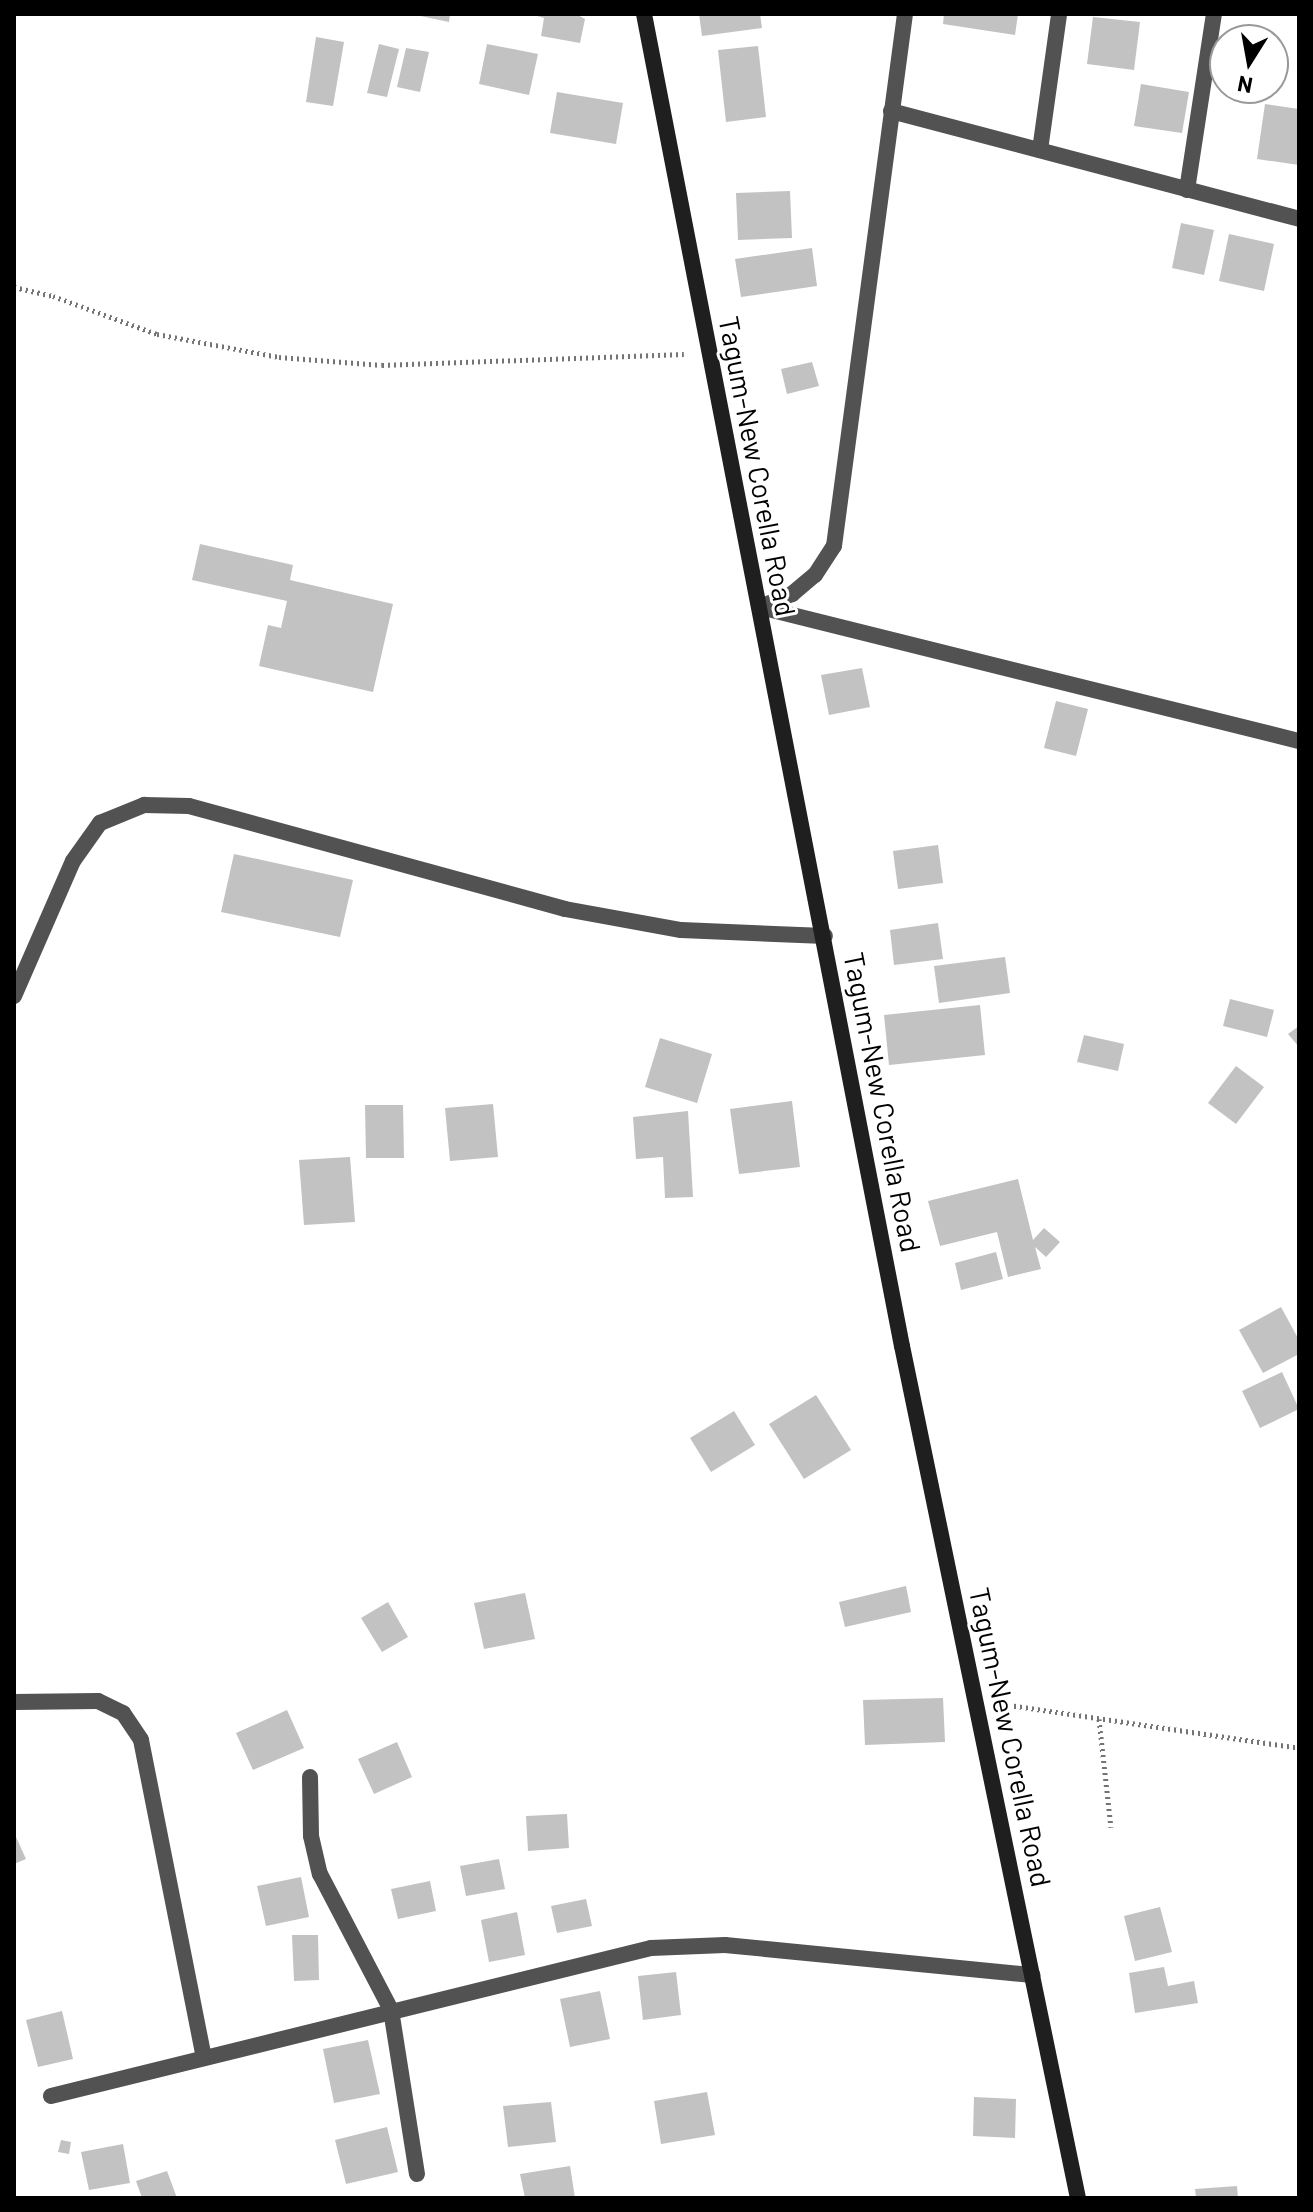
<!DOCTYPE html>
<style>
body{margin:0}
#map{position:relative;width:1313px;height:2212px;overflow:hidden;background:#fff;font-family:Barlow,sans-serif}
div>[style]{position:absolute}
.building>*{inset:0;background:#c2c2c2}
.path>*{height:5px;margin-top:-2.5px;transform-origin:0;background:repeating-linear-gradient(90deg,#747474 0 2px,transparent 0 6px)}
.service>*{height:16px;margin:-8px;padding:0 8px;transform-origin:8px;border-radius:8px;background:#525252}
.minor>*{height:16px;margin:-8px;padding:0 8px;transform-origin:8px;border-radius:8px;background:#525252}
.secondary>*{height:16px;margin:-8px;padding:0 8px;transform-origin:8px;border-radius:8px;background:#1f1f1f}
span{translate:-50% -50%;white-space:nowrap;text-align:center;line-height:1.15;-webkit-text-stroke:6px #fff;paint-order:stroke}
.street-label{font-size:28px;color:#000}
.frame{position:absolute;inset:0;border:16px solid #000;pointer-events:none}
.north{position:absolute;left:1209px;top:24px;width:80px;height:80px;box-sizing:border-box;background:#fff;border:2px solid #999;border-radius:50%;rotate:191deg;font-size:22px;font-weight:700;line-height:32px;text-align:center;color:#000}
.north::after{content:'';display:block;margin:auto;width:28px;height:36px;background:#000;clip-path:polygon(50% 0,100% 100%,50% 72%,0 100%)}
</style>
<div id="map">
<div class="building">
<i style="clip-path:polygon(411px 14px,450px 14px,449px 22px)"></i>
<i style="clip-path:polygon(530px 14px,576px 14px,585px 19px,580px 43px,541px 36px,544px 18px)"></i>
<i style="clip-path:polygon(699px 14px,760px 14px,762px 28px,702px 36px)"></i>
<i style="clip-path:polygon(944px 14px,1018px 14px,1015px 35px,943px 24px)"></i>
<i style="clip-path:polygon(1093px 17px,1140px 22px,1134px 70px,1087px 64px)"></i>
<i style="clip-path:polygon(316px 37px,344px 42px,333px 106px,306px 102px)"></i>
<i style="clip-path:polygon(379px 44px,399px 49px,387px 97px,367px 93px)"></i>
<i style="clip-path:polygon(487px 44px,538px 54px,529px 95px,479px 84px)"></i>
<i style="clip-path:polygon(758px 46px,766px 117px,726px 122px,718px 50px)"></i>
<i style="clip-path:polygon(406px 48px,429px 52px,420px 92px,397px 87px)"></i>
<i style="clip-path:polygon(1141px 84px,1189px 92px,1182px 133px,1134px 126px)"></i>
<i style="clip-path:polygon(557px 92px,623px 103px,616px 144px,550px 133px)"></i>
<i style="clip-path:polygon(1265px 104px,1299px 109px,1299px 165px,1257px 159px)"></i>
<i style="clip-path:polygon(790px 191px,792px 238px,738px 240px,736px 193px)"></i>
<i style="clip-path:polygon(1181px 223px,1214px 230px,1204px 275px,1172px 268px)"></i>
<i style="clip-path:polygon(1229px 234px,1274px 244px,1264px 291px,1219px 281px)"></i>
<i style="clip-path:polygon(812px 248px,817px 286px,741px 297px,735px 259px)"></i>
<i style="clip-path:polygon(812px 362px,819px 386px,787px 394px,781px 369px)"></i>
<i style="clip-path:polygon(200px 544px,293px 565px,290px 580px,393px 604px,373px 692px,259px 666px,268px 625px,281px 628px,287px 601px,192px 580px)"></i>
<i style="clip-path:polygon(862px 668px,870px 707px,829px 715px,821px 675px)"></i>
<i style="clip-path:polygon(1056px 701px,1088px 709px,1076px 756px,1044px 748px)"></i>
<i style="clip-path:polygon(938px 845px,943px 883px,898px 889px,893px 851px)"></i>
<i style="clip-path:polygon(234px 854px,353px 880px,340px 937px,221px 912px)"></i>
<i style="clip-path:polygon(938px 923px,943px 959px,894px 965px,890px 930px)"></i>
<i style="clip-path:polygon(1005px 957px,1010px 993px,939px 1003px,934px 966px)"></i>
<i style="clip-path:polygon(1230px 999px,1274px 1010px,1267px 1037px,1223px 1026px)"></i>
<i style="clip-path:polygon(980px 1005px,985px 1055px,889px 1065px,884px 1015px)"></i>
<i style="clip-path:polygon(1299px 1026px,1299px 1047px,1288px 1034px)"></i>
<i style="clip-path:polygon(1084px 1035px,1124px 1044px,1118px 1071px,1077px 1062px)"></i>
<i style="clip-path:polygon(660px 1038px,712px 1054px,697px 1103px,645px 1087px)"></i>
<i style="clip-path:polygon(1236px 1066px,1264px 1087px,1236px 1124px,1208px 1103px)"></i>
<i style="clip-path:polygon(792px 1101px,800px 1167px,739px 1174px,730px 1109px)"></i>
<i style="clip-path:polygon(493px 1104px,498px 1157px,450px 1161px,445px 1108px)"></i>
<i style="clip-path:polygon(365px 1105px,403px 1105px,404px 1158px,366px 1158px)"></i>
<i style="clip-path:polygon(688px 1111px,693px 1197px,665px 1198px,663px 1157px,636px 1159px,633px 1117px)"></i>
<i style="clip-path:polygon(350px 1157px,355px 1222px,304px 1225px,299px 1160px)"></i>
<i style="clip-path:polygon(1018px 1179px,1033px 1240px,1044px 1228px,1060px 1242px,1046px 1257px,1035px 1247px,1041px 1269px,1008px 1277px,997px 1232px,940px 1246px,928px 1201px)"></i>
<i style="clip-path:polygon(996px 1252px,1003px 1279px,961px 1290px,955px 1263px)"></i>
<i style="clip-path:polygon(1281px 1307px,1299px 1340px,1299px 1354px,1263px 1373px,1239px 1330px)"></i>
<i style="clip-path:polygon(1282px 1372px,1299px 1409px,1260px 1428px,1242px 1391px)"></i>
<i style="clip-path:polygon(816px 1395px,851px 1450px,804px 1479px,769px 1424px)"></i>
<i style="clip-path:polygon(734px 1411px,755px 1445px,711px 1472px,690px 1438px)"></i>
<i style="clip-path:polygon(906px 1586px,911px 1612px,845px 1627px,839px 1602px)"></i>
<i style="clip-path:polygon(525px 1593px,535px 1639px,484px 1649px,474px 1603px)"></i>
<i style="clip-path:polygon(388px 1602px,408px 1637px,382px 1652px,361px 1618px)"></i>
<i style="clip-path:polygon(943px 1698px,945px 1742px,865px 1745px,863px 1700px)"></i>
<i style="clip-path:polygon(287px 1710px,304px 1748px,253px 1770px,236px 1733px)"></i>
<i style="clip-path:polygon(397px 1742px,412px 1777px,374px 1794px,358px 1759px)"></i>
<i style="clip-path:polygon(567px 1814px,569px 1848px,528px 1851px,526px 1816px)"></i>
<i style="clip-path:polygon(16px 1837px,26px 1859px,14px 1864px,14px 1838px)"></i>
<i style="clip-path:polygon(499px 1859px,505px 1889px,466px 1896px,460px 1866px)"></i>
<i style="clip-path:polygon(301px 1877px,309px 1917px,266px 1926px,257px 1886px)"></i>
<i style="clip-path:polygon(430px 1881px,436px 1911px,398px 1919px,391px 1889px)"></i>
<i style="clip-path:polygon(586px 1899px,592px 1926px,557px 1933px,551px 1906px)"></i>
<i style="clip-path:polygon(1160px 1907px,1172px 1952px,1135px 1961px,1124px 1916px)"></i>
<i style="clip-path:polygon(517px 1912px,525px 1955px,489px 1962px,481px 1920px)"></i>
<i style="clip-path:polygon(292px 1935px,318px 1935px,319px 1980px,294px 1981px)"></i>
<i style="clip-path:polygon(1164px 1967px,1168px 1986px,1194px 1981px,1198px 2003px,1135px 2013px,1129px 1973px)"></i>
<i style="clip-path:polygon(676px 1972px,681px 2015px,643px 2020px,638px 1976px)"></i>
<i style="clip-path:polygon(600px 1991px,610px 2039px,570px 2047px,560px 1999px)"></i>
<i style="clip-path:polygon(62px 2011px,73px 2059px,38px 2067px,26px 2020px)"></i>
<i style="clip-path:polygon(368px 2040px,380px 2094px,334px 2103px,323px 2049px)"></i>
<i style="clip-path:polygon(707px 2092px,715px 2135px,661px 2144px,654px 2101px)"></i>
<i style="clip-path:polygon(974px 2097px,1016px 2099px,1015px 2138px,973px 2136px)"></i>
<i style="clip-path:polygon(551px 2102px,556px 2142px,508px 2147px,503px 2106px)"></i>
<i style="clip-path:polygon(387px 2127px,398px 2172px,346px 2184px,335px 2140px)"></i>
<i style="clip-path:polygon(61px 2140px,71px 2142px,69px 2154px,58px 2152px)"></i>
<i style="clip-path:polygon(123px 2144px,130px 2183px,89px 2190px,81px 2152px)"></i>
<i style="clip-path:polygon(570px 2166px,575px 2198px,525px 2198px,520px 2174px)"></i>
<i style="clip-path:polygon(167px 2171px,177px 2198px,142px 2198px,136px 2181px)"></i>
<i style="clip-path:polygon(1237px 2186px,1238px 2198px,1196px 2198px,1195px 2189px)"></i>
</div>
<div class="path">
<i style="left:14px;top:287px;width:40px;rotate:13deg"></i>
<i style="left:53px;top:296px;width:111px;rotate:20.1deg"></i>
<i style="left:157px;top:334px;width:124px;rotate:10.7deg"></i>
<i style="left:279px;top:357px;width:103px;rotate:4.4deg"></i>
<i style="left:382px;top:365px;width:302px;rotate:-2.1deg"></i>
<i style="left:1002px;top:1704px;width:300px;rotate:8.4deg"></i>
<i style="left:1099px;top:1719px;width:109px;rotate:83.7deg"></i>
</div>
<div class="service">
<i style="left:14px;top:996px;width:147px;rotate:-66.4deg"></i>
<i style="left:73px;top:861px;width:47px;rotate:-54.6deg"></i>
<i style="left:100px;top:823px;width:48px;rotate:-22.2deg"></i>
<i style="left:144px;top:805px;width:45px;rotate:1.3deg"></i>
<i style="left:189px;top:806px;width:390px;rotate:15.3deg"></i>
<i style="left:565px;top:909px;width:118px;rotate:10.3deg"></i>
<i style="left:681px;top:930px;width:144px;rotate:2.4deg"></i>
</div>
<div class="minor">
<i style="left:891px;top:111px;width:422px;rotate:14.8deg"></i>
<i style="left:1040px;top:150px;width:137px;rotate:-82deg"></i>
<i style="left:1187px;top:190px;width:178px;rotate:-81.3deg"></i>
<i style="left:760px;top:607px;width:35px;rotate:-22deg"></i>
<i style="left:792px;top:594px;width:30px;rotate:-40deg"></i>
<i style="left:815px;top:575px;width:35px;rotate:-57deg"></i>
<i style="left:834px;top:546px;width:537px;rotate:-82.4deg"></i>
<i style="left:760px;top:607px;width:555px;rotate:13.96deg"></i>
<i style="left:14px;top:1702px;width:84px;rotate:-0.7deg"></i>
<i style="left:98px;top:1701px;width:28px;rotate:26deg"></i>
<i style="left:123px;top:1713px;width:32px;rotate:56deg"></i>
<i style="left:141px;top:1740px;width:323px;rotate:78.8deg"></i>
<i style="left:310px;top:1777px;width:59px;rotate:89deg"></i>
<i style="left:311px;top:1836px;width:39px;rotate:77deg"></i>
<i style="left:320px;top:1874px;width:153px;rotate:62.4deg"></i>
<i style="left:391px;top:2010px;width:166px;rotate:81deg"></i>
<i style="left:51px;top:2096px;width:618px;rotate:-13.86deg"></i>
<i style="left:651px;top:1948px;width:74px;rotate:-2.3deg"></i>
<i style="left:725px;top:1945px;width:309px;rotate:5.6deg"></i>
</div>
<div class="secondary">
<i style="left:644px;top:14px;width:1357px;rotate:79.04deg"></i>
<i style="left:902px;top:1346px;width:870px;rotate:78.33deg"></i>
</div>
<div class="street-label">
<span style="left:758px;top:466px;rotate:79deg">Tagum-New Corella Road</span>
<span style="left:883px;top:1102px;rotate:79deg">Tagum-New Corella Road</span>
<span style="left:1011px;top:1737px;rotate:78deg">Tagum-New Corella Road</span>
</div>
<div class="frame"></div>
<div class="north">N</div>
</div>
